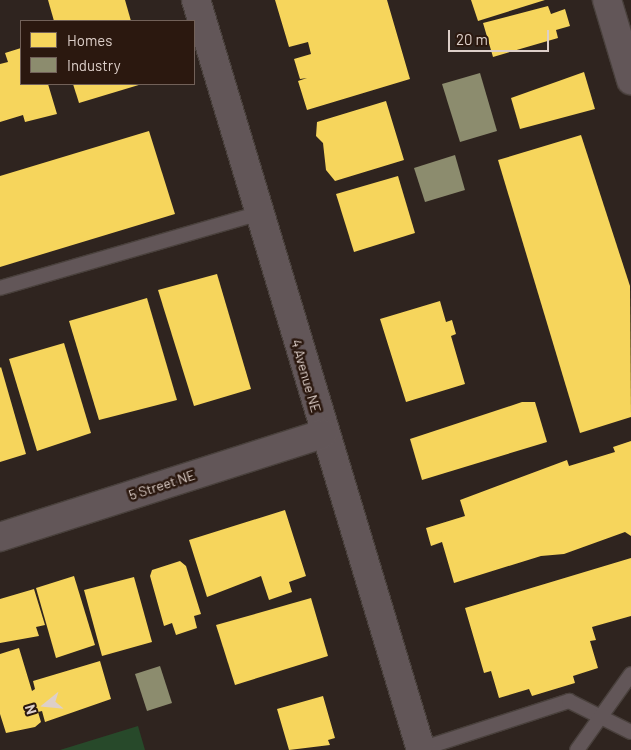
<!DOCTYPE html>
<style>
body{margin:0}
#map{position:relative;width:631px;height:750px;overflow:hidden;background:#2f241f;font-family:Barlow,sans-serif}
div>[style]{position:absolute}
.green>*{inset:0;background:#27492a}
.homes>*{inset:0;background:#f6d55c}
.industry>*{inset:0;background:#8c8c6e}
.roads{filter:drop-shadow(1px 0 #49403c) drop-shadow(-1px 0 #49403c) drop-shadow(0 1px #49403c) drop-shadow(0 -1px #49403c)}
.lane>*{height:14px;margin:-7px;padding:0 7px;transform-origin:7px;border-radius:7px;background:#625658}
.street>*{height:28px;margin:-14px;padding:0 14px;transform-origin:14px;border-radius:14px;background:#625658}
span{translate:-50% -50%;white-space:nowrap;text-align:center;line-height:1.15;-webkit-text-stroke:5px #2b180f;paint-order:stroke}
.street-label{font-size:14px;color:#ddcfc9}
.legend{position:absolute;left:20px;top:20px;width:175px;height:65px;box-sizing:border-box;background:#2b180f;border:1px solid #726159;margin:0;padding:6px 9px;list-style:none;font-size:15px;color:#ddcfc9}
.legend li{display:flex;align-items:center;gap:10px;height:25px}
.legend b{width:25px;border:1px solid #726159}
.north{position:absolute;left:20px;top:680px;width:50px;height:50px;-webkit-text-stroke:4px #2b180f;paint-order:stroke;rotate:253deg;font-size:14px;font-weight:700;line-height:20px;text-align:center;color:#ddcfc9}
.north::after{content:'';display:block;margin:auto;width:18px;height:22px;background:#ddcfc9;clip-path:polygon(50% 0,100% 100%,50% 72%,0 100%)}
.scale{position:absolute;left:448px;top:30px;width:101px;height:22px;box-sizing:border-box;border:2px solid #ddcfc9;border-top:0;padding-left:6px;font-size:15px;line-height:18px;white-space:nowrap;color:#ddcfc9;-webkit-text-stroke:4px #2b180f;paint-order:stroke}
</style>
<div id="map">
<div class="green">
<i style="clip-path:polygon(138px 726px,145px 750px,60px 750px)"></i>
</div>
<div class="homes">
<i style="clip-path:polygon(48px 0,125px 0,131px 21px,54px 21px)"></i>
<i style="clip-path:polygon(275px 0,387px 0,410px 79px,307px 110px,298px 81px,307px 78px,300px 79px,294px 59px,311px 54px,308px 42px,289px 47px)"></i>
<i style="clip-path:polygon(471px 0,545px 0,478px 21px)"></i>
<i style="clip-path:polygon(548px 6px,551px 14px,565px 9px,570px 26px,556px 30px,558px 38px,493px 57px,483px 23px)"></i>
<i style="clip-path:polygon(21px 48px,21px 84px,48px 84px,57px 114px,25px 122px,23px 115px,0 122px,0 64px,8px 62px,5px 53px)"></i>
<i style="clip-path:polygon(584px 72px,595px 109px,520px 129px,511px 98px)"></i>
<i style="clip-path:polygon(73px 84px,142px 84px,79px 103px)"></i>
<i style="clip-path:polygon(386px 101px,404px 160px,335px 181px,326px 170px,323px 143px,316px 136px,317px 122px)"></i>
<i style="clip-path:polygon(149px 131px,175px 214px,0 267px,0 176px)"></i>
<i style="clip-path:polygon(581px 135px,630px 286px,631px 417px,580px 433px,498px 160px)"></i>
<i style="clip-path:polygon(398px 176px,415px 233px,354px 252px,336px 194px)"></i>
<i style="clip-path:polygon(217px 274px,251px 389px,194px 406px,158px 290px)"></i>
<i style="clip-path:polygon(147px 298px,177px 400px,99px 420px,69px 321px)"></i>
<i style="clip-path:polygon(440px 301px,446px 322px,452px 320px,456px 334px,451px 336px,465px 384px,406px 402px,380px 319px)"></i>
<i style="clip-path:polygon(64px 343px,91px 433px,37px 451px,9px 359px)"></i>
<i style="clip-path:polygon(1px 367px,26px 454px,0 462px,0 368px)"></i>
<i style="clip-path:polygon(522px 402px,535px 402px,547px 442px,422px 480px,410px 439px)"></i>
<i style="clip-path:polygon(631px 441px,631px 536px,625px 532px,564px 554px,541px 556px,454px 583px,442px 542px,431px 546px,426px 528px,465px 516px,460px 500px,567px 460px,569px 466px,615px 452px,613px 447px)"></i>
<i style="clip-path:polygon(285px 510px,306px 576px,289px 582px,292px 592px,269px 600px,261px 576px,207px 597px,189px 540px)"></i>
<i style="clip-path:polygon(631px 558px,631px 616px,592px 627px,596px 640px,590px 641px,598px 668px,573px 676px,575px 683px,532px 696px,529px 689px,499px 698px,491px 671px,484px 673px,465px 608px)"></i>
<i style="clip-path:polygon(180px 561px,186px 566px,201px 614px,194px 616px,197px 628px,176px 635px,172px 623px,164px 626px,150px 576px,152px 570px)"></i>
<i style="clip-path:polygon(74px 576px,95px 645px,56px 658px,36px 588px)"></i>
<i style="clip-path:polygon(134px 577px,152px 642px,102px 656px,84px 590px)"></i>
<i style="clip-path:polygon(34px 589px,45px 625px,36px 627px,39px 636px,0 643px,0 599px)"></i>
<i style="clip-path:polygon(311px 598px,328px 656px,235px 685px,216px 625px)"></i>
<i style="clip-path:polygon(19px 648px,32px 691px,35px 689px,33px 681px,100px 661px,111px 699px,45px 722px,42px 711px,38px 712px,41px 722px,35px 727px,6px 733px,0 714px,0 654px)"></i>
<i style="clip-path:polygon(323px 696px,335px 738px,328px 740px,330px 745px,289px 750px,277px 709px)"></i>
</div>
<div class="industry">
<i style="clip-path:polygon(480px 73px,497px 131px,460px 142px,442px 84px)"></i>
<i style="clip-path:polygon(455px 155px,465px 190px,425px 202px,414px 168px)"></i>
<i style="clip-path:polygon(160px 666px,172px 703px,147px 711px,135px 674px)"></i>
</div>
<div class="roads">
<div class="lane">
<i style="left:0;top:288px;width:270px;rotate:-16.1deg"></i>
<i style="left:421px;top:749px;width:156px;rotate:-18deg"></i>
<i style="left:569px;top:701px;width:69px;rotate:26.6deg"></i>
<i style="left:577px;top:750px;width:93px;rotate:-54.6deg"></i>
</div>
<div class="street">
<i style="left:196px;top:0;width:783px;rotate:73.3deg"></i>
<i style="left:607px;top:0;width:84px;rotate:73.3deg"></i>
<i style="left:0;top:537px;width:339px;rotate:-17.7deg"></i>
</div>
</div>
<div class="street-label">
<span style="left:306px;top:376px;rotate:74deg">4 Avenue NE</span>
<span style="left:162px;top:485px;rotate:-18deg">5 Street NE</span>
</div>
<ul class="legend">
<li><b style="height:14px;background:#f6d55c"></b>Homes</li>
<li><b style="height:14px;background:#8c8c6e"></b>Industry</li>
</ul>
<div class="north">N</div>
<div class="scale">20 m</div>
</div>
